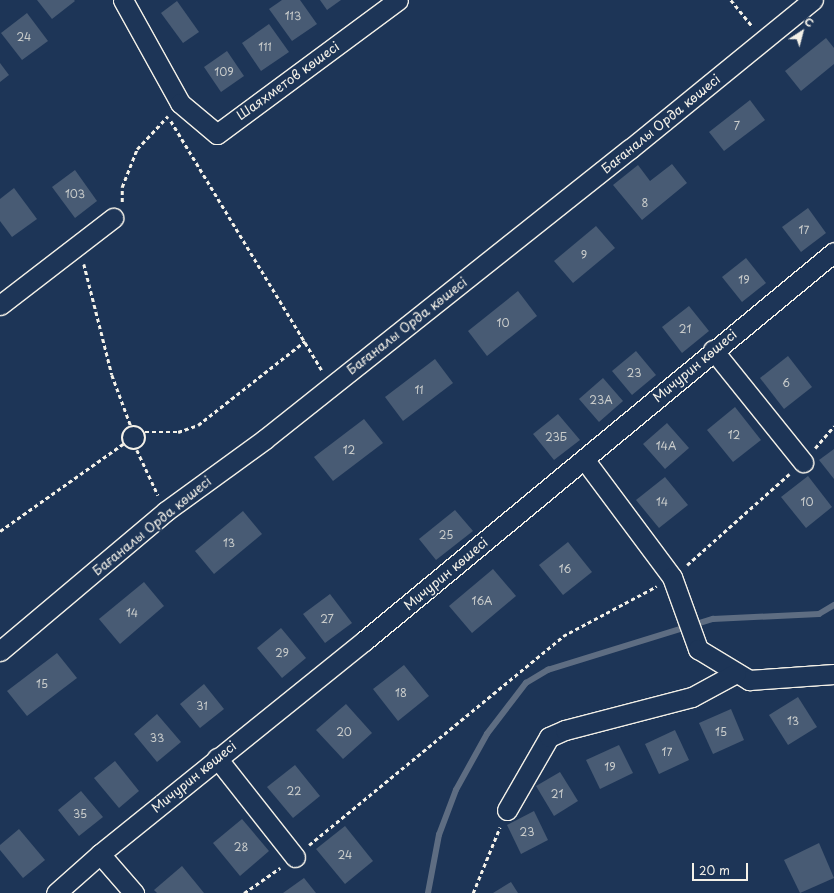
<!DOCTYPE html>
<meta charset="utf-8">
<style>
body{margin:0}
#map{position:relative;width:834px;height:893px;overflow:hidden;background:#1d3557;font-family:"Playpen Sans",sans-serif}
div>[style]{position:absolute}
.stream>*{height:5.5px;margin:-2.75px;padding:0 2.75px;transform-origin:2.75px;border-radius:2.75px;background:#5e6d82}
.building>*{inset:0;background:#485b74}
.path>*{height:2.5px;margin-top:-1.25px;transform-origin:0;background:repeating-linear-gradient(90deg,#f4f1e8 0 4px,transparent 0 7px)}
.path>.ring{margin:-1.25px;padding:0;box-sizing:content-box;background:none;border:2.5px solid #f4f1e8;border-radius:50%}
.roads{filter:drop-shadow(1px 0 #f4f1e8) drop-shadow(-1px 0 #f4f1e8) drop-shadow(0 1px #f4f1e8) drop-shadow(0 -1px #f4f1e8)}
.minor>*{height:19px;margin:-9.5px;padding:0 9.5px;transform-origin:9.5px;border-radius:9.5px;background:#1d3557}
span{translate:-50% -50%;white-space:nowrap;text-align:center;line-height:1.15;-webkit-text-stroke:3.5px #1d3557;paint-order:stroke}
.number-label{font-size:11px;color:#c9cccb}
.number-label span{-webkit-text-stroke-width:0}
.street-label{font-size:13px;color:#f4f1e8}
.north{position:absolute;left:782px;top:12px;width:40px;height:40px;-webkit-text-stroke:3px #1d3557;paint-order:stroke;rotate:36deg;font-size:11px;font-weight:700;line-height:16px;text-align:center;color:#f4f1e8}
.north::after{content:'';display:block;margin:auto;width:14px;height:18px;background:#f4f1e8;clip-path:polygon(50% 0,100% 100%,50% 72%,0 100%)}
.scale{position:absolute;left:692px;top:863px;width:56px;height:18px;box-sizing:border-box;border:2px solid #f4f1e8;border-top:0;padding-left:5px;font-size:12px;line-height:14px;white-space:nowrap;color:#f4f1e8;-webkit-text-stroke:3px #1d3557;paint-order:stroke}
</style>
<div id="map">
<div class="stream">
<i style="left:428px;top:893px;width:59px;rotate:-79.3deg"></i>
<i style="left:439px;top:835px;width:48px;rotate:-69.3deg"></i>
<i style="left:456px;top:790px;width:64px;rotate:-61deg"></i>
<i style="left:487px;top:734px;width:64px;rotate:-52.6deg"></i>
<i style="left:526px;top:683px;width:26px;rotate:-31deg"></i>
<i style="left:548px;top:670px;width:173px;rotate:-17.2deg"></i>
<i style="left:713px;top:619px;width:106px;rotate:-2.7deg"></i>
<i style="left:819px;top:614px;width:17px;rotate:-31deg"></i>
</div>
<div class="building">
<i style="clip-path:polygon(37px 0,74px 0,75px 1px,52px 19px)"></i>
<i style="clip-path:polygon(282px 0,300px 0,317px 24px,292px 41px,269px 9px)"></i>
<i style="clip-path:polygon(320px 0,341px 0,327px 10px)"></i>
<i style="clip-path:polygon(177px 1px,199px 32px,183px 43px,161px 13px)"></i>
<i style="clip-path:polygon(27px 13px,48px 41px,22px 60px,1px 33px)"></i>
<i style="clip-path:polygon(269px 24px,289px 52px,261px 71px,242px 43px)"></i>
<i style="clip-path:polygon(826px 38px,834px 48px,834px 64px,801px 91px,785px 71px)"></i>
<i style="clip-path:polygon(227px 51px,244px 76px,221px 92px,204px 67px)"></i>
<i style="clip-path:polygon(0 63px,9px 75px,0 82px)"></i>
<i style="clip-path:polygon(750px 100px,765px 120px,724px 151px,709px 132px)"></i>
<i style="clip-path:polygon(672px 164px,687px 183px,642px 220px,613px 185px,638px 165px,650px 181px)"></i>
<i style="clip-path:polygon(75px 170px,97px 201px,75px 218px,52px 187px)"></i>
<i style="clip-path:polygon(14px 188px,37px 219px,12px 237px,0 221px,0 199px)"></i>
<i style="clip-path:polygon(808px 208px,826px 233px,801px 252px,782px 227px)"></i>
<i style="clip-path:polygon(596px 226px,615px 248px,573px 283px,554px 261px)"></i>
<i style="clip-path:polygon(746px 258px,766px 283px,742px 302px,722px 277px)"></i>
<i style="clip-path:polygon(518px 291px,537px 316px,487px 356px,468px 331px)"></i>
<i style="clip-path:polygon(689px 306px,709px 331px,682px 353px,662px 327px)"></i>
<i style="clip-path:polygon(636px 351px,656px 375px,632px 395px,612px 371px)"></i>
<i style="clip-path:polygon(788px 356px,812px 387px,784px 409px,760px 378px)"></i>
<i style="clip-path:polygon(435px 359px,453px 383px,403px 421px,385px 397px)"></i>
<i style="clip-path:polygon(603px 378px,623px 401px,599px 422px,579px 399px)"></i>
<i style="clip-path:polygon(735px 407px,761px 440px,733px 462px,707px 430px)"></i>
<i style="clip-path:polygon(558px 414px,580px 440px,554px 460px,533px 434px)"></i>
<i style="clip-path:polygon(364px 419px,383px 443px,333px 481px,314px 457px)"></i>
<i style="clip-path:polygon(667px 423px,689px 448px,665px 469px,643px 444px)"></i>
<i style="clip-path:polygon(834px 449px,834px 479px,819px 460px)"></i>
<i style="clip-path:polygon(808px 476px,832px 507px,806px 528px,781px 497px)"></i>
<i style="clip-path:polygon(665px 477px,688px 505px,659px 528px,636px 500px)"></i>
<i style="clip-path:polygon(455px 510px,473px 531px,436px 560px,419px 539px)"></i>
<i style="clip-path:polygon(243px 511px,262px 534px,214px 574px,195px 551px)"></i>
<i style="clip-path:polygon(568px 542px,592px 572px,563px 595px,539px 565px)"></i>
<i style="clip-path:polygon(493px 569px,516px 596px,472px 633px,449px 606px)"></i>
<i style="clip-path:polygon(144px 582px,164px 606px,120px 644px,99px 619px)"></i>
<i style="clip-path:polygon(330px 594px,352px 623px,325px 643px,303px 614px)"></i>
<i style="clip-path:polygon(281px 628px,306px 658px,282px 678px,257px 648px)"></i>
<i style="clip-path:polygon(57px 653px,77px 678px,27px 716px,7px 691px)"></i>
<i style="clip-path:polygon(404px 665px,429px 696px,398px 721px,373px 689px)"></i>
<i style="clip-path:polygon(204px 684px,224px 709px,200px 728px,180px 704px)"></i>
<i style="clip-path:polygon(798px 697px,817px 727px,788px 745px,769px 715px)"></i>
<i style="clip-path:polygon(346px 704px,372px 733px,343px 759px,316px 730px)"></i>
<i style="clip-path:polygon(731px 709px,744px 740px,713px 754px,699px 723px)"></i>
<i style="clip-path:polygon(157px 714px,181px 742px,157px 762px,134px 734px)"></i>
<i style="clip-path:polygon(675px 730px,689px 760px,659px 774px,645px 744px)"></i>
<i style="clip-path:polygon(619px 745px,633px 773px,600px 789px,586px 760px)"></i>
<i style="clip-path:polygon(115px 761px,139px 791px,119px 808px,94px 778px)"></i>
<i style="clip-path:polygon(295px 765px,320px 796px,293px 818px,267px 787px)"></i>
<i style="clip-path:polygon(560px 772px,578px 801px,554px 816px,536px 786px)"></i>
<i style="clip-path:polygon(81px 791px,103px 817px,79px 836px,58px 810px)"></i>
<i style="clip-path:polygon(534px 811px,548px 840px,521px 854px,507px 825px)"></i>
<i style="clip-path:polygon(242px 819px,269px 851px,240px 876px,213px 843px)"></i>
<i style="clip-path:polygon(345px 826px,373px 861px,345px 884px,316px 849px)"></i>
<i style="clip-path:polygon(19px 829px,45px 860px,23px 878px,0 850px,0 845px)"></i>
<i style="clip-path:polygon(819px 843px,834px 878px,800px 893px,784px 860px)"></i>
<i style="clip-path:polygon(182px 866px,204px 893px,157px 893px,154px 890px)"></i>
<i style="clip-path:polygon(304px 878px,316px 893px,283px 893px)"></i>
<i style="clip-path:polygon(511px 882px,518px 893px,493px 893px)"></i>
</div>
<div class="path">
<i style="left:731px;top:0;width:33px;rotate:51deg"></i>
<i style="left:171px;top:121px;width:291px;rotate:58.8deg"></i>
<i style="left:122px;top:202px;width:15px;rotate:-90deg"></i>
<i style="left:122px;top:187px;width:41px;rotate:-68.5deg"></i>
<i style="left:137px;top:149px;width:45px;rotate:-46.8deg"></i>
<i style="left:84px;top:264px;width:114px;rotate:75.8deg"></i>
<i style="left:112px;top:375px;width:54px;rotate:69.6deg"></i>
<i class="ring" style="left:122px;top:426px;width:21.5px;height:21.5px"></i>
<i style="left:145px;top:432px;width:33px"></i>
<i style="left:178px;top:432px;width:21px;rotate:-19deg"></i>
<i style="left:198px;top:425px;width:136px;rotate:-38.1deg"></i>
<i style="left:815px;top:448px;width:29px;rotate:-49deg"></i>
<i style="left:137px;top:450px;width:50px;rotate:65deg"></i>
<i style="left:0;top:531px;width:151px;rotate:-35.3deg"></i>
<i style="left:687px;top:565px;width:137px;rotate:-41.7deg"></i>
<i style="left:309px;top:845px;width:329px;rotate:-39.4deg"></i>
<i style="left:563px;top:636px;width:106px;rotate:-28deg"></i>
<i style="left:244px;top:893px;width:44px;rotate:-34.8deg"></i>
<i style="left:473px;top:893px;width:71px;rotate:-67.8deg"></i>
</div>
<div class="roads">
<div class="minor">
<i style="left:123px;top:0;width:118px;rotate:61deg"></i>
<i style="left:180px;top:103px;width:48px;rotate:40deg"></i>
<i style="left:217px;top:134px;width:225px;rotate:-36.5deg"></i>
<i style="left:0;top:305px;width:143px;rotate:-37.6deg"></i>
<i style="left:713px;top:350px;width:144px;rotate:51.2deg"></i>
<i style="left:584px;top:459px;width:147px;rotate:53.3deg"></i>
<i style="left:672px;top:577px;width:77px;rotate:70.1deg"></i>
<i style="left:698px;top:649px;width:60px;rotate:31.3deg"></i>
<i style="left:749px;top:680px;width:85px;rotate:-4deg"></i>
<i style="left:0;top:651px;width:217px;rotate:-40.1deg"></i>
<i style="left:166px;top:511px;width:122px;rotate:-36deg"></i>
<i style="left:265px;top:439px;width:466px;rotate:-38.5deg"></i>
<i style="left:630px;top:149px;width:236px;rotate:-39.2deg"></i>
<i style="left:217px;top:758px;width:126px;rotate:51.8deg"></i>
<i style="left:507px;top:810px;width:84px;rotate:-60.1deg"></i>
<i style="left:549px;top:737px;width:17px;rotate:-24deg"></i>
<i style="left:565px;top:730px;width:131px;rotate:-14.6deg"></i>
<i style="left:692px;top:697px;width:50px;rotate:-28.6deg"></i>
<i style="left:100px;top:854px;width:52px;rotate:48.9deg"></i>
<i style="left:56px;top:893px;width:59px;rotate:-41.6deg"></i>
<i style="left:100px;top:854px;width:339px;rotate:-38.9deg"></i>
<i style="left:364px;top:641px;width:610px;rotate:-39.61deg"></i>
</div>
</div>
<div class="number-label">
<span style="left:293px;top:16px">113</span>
<span style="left:24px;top:37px">24</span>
<span style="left:265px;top:47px">111</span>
<span style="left:224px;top:72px">109</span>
<span style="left:737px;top:126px">7</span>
<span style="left:75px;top:194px">103</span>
<span style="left:645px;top:203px">8</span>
<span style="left:804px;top:230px">17</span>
<span style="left:584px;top:255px">9</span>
<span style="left:744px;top:280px">19</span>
<span style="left:503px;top:323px">10</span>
<span style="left:685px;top:329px">21</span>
<span style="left:634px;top:373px">23</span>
<span style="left:786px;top:383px">6</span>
<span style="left:419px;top:390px">11</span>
<span style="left:601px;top:400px">23А</span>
<span style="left:734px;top:435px">12</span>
<span style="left:556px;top:437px">23Б</span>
<span style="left:666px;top:446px">14А</span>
<span style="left:349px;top:450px">12</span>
<span style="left:662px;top:502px">14</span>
<span style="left:807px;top:502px">10</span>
<span style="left:446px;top:535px">25</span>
<span style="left:229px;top:543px">13</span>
<span style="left:565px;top:569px">16</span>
<span style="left:482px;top:601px">16А</span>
<span style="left:132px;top:613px">14</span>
<span style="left:327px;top:619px">27</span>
<span style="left:282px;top:653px">29</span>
<span style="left:42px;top:684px">15</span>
<span style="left:401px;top:693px">18</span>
<span style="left:202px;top:706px">31</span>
<span style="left:793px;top:721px">13</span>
<span style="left:344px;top:732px">20</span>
<span style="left:721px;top:732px">15</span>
<span style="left:157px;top:738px">33</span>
<span style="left:667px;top:752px">17</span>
<span style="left:610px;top:767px">19</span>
<span style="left:294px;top:791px">22</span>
<span style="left:557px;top:794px">21</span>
<span style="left:80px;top:814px">35</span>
<span style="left:527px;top:832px">23</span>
<span style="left:241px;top:847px">28</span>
<span style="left:345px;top:855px">24</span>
</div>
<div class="street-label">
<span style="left:288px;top:81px;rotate:-36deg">Шаяхметов көшесі</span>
<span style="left:661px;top:124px;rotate:-39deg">Бағаналы Орда көшесі</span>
<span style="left:407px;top:326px;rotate:-38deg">Бағаналы Орда көшесі</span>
<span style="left:695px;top:366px;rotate:-40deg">Мичурин көшесі</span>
<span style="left:152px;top:526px;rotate:-39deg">Бағаналы Орда көшесі</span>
<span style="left:446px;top:574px;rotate:-40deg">Мичурин көшесі</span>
<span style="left:194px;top:777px;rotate:-39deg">Мичурин көшесі</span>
</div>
<div class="north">С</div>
<div class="scale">20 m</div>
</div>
